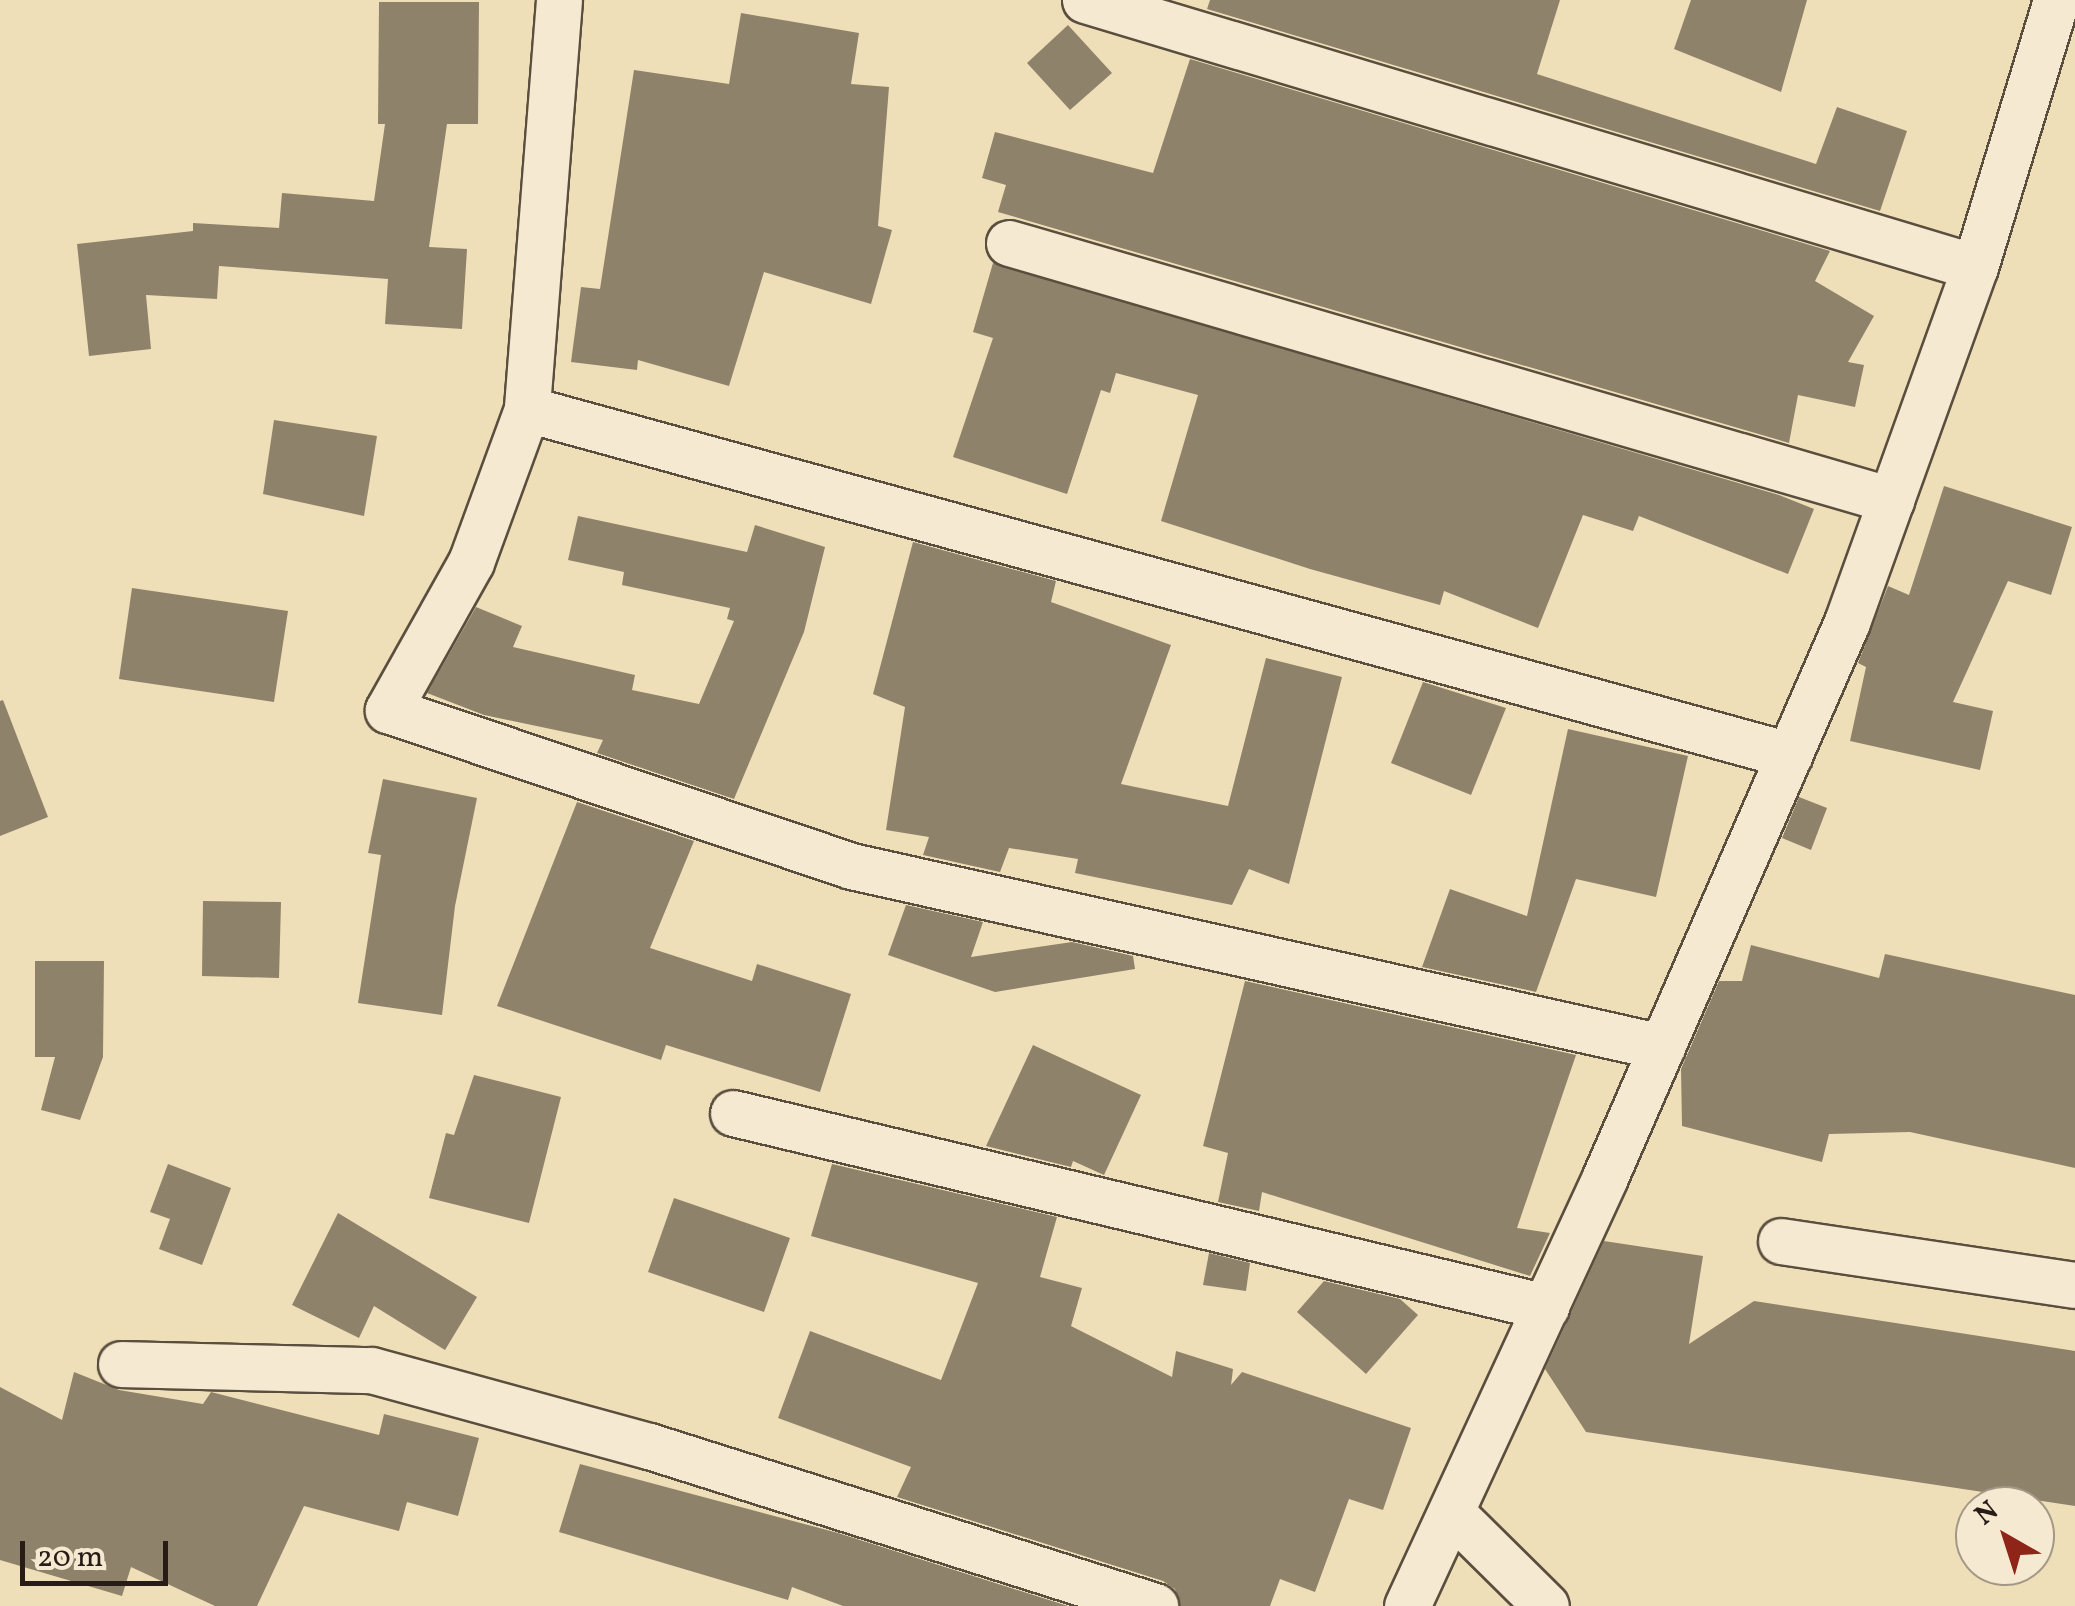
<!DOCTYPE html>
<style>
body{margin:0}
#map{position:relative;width:2075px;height:1606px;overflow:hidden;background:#efdfb8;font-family:Vollkorn,serif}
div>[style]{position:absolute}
.building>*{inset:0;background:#8f826a}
.roads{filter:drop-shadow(2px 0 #5a4e3e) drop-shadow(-2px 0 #5a4e3e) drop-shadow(0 2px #5a4e3e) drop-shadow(0 -2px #5a4e3e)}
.minor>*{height:45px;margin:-22.5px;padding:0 22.5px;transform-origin:22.5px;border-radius:22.5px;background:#f5ead1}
span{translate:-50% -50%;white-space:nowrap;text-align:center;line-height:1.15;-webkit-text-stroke:8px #f5ead1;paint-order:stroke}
.north{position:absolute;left:1955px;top:1486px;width:100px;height:100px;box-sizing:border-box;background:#f5ead1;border:2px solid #a39886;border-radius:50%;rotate:321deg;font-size:28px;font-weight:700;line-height:40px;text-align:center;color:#281d16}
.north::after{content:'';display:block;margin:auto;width:35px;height:45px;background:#8f2418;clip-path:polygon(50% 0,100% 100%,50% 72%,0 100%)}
.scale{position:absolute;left:20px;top:1541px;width:148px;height:45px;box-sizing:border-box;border:5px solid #281d16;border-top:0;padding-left:12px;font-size:30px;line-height:35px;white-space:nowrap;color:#281d16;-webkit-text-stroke:8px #f5ead1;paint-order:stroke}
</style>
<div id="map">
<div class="building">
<i style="clip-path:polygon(1210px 0,1560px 0,1537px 74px,1816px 164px,1837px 107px,1907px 131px,1880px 211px,1207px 9px)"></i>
<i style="clip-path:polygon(1691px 0,1807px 0,1781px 92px,1674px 49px)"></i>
<i style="clip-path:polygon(379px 2px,479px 2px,478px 124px,447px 124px,429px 247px,467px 249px,462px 329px,385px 324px,388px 279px,219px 266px,217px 299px,146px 295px,151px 349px,89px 356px,77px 244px,193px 231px,193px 223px,279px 228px,282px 193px,374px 201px,385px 124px,378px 124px)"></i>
<i style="clip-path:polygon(741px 13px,859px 33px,851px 84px,889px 87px,878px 226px,892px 230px,871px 304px,764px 272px,729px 386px,638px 360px,637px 370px,571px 362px,581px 287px,600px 289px,634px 70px,729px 84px)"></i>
<i style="clip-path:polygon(1068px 25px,1112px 73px,1070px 110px,1027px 63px)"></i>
<i style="clip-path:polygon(1190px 59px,1830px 251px,1815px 281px,1874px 316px,1848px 362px,1864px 365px,1855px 407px,1798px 395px,1789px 443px,998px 212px,1006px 185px,982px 178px,995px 132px,1153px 173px)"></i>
<i style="clip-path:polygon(993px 263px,1779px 495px,1814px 509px,1788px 574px,1639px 516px,1633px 531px,1583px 515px,1538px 628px,1444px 591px,1440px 605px,1310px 569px,1161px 521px,1198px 395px,1116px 373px,1110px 393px,1101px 390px,1067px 494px,953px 457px,993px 338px,973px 332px)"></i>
<i style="clip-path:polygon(274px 420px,377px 436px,364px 516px,263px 494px)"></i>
<i style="clip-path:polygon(1944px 486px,2072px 527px,2051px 595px,2008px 581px,1953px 702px,1993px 711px,1980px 770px,1850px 741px,1866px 667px,1858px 663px,1888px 586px,1909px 595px)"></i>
<i style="clip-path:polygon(578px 516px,747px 552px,755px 525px,825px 547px,804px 632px,734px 799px,597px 753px,603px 740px,484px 715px,427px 693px,476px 607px,522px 626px,513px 647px,635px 675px,632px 690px,699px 704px,734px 621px,727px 619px,730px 608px,622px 585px,624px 572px,568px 560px)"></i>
<i style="clip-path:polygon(913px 542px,1056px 581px,1051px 602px,1171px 645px,1121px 784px,1228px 806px,1266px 658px,1342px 677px,1289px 884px,1249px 869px,1232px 905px,1075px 873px,1078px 859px,1009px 848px,1000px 872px,923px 855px,929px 837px,886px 830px,905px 707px,873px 694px)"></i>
<i style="clip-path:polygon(132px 588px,288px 611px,274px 702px,119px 679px)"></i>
<i style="clip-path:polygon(1423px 682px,1506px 708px,1471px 795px,1391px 763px)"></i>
<i style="clip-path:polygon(3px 700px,48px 817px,0 836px,0 701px)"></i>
<i style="clip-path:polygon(1568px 729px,1688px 756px,1656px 897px,1576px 879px,1536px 992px,1422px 967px,1450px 889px,1527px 916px)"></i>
<i style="clip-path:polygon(383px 779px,477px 798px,455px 906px,442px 1015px,358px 1003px,381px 855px,368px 853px)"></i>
<i style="clip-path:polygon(1799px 797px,1827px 808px,1811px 850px,1782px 838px)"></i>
<i style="clip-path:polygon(577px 802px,694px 841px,650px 948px,752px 981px,757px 964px,851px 994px,820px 1092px,666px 1045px,661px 1060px,497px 1006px)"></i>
<i style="clip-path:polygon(203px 901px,281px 902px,279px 978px,202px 976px)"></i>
<i style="clip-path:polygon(906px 905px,983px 922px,971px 957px,1072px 942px,1133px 956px,1135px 969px,995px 992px,888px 955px)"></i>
<i style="clip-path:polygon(1751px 945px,1879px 978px,1885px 954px,2075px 995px,2075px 1168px,1910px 1132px,1829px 1134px,1822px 1162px,1682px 1126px,1681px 1069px,1719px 981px,1742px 981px)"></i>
<i style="clip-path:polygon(35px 961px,104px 961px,103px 1057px,80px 1120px,41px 1110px,55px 1057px,35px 1057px)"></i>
<i style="clip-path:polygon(1245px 981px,1576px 1055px,1517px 1228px,1550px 1233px,1530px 1276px,1262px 1192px,1259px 1211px,1218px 1202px,1228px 1153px,1203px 1146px)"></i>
<i style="clip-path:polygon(1033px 1045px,1141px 1095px,1104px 1175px,1073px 1161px,1071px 1167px,986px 1146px)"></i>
<i style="clip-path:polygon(474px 1075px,561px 1097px,529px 1223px,429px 1198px,446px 1133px,454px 1135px)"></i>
<i style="clip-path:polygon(168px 1164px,231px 1188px,202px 1265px,159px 1249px,170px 1219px,150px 1212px)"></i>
<i style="clip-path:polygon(832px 1164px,1057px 1217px,1040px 1277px,1082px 1288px,1071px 1326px,1172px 1377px,1176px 1351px,1233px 1369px,1231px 1385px,1242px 1372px,1411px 1428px,1383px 1510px,1349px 1499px,1315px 1592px,1280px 1579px,1270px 1606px,1180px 1606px,1175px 1589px,1163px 1581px,897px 1497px,911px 1467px,778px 1418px,810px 1331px,941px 1380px,978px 1283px,811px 1236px)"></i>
<i style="clip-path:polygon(674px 1198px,790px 1238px,764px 1312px,648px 1272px)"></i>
<i style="clip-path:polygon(338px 1213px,477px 1297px,445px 1350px,374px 1306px,359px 1338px,292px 1305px)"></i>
<i style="clip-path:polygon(1604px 1241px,1703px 1256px,1689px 1344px,1754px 1301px,2075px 1351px,2075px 1506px,1586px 1432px,1545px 1369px)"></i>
<i style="clip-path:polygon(1209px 1253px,1250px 1263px,1246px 1291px,1203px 1285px)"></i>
<i style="clip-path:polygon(1324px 1281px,1400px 1299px,1418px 1315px,1366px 1374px,1297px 1312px)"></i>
<i style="clip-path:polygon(74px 1372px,119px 1390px,203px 1404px,211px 1392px,379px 1435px,384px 1414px,479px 1438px,458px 1516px,407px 1502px,399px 1531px,304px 1506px,257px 1606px,215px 1606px,131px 1567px,122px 1596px,0 1560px,0 1387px,62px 1420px)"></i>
<i style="clip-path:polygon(580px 1464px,838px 1533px,1068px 1606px,843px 1606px,792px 1587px,788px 1600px,559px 1532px)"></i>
</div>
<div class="roads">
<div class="minor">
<i style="left:559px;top:0;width:410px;rotate:94.5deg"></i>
<i style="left:527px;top:409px;width:163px;rotate:110.1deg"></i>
<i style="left:471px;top:562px;width:170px;rotate:119.3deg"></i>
<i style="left:388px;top:710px;width:489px;rotate:18.6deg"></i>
<i style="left:851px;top:866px;width:831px;rotate:12.58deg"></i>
<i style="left:1085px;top:0;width:929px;rotate:16.7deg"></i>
<i style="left:1009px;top:243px;width:919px;rotate:16.25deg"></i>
<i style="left:527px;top:409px;width:1309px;rotate:15.33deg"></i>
<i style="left:733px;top:1113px;width:836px;rotate:13.42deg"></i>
<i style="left:1781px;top:1241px;width:297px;rotate:8.5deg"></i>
<i style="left:121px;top:1364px;width:250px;rotate:1.4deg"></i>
<i style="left:371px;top:1370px;width:288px;rotate:15.3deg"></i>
<i style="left:649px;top:1446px;width:531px;rotate:17.55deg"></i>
<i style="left:1452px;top:1513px;width:132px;rotate:44.7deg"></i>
<i style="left:1407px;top:1606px;width:472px;rotate:-65.2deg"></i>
<i style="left:1605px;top:1177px;width:605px;rotate:-66.44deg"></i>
<i style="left:1847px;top:622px;width:377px;rotate:-70.2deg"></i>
<i style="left:1975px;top:267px;width:279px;rotate:-73.1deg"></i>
</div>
</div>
<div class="north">N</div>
<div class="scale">20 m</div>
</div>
